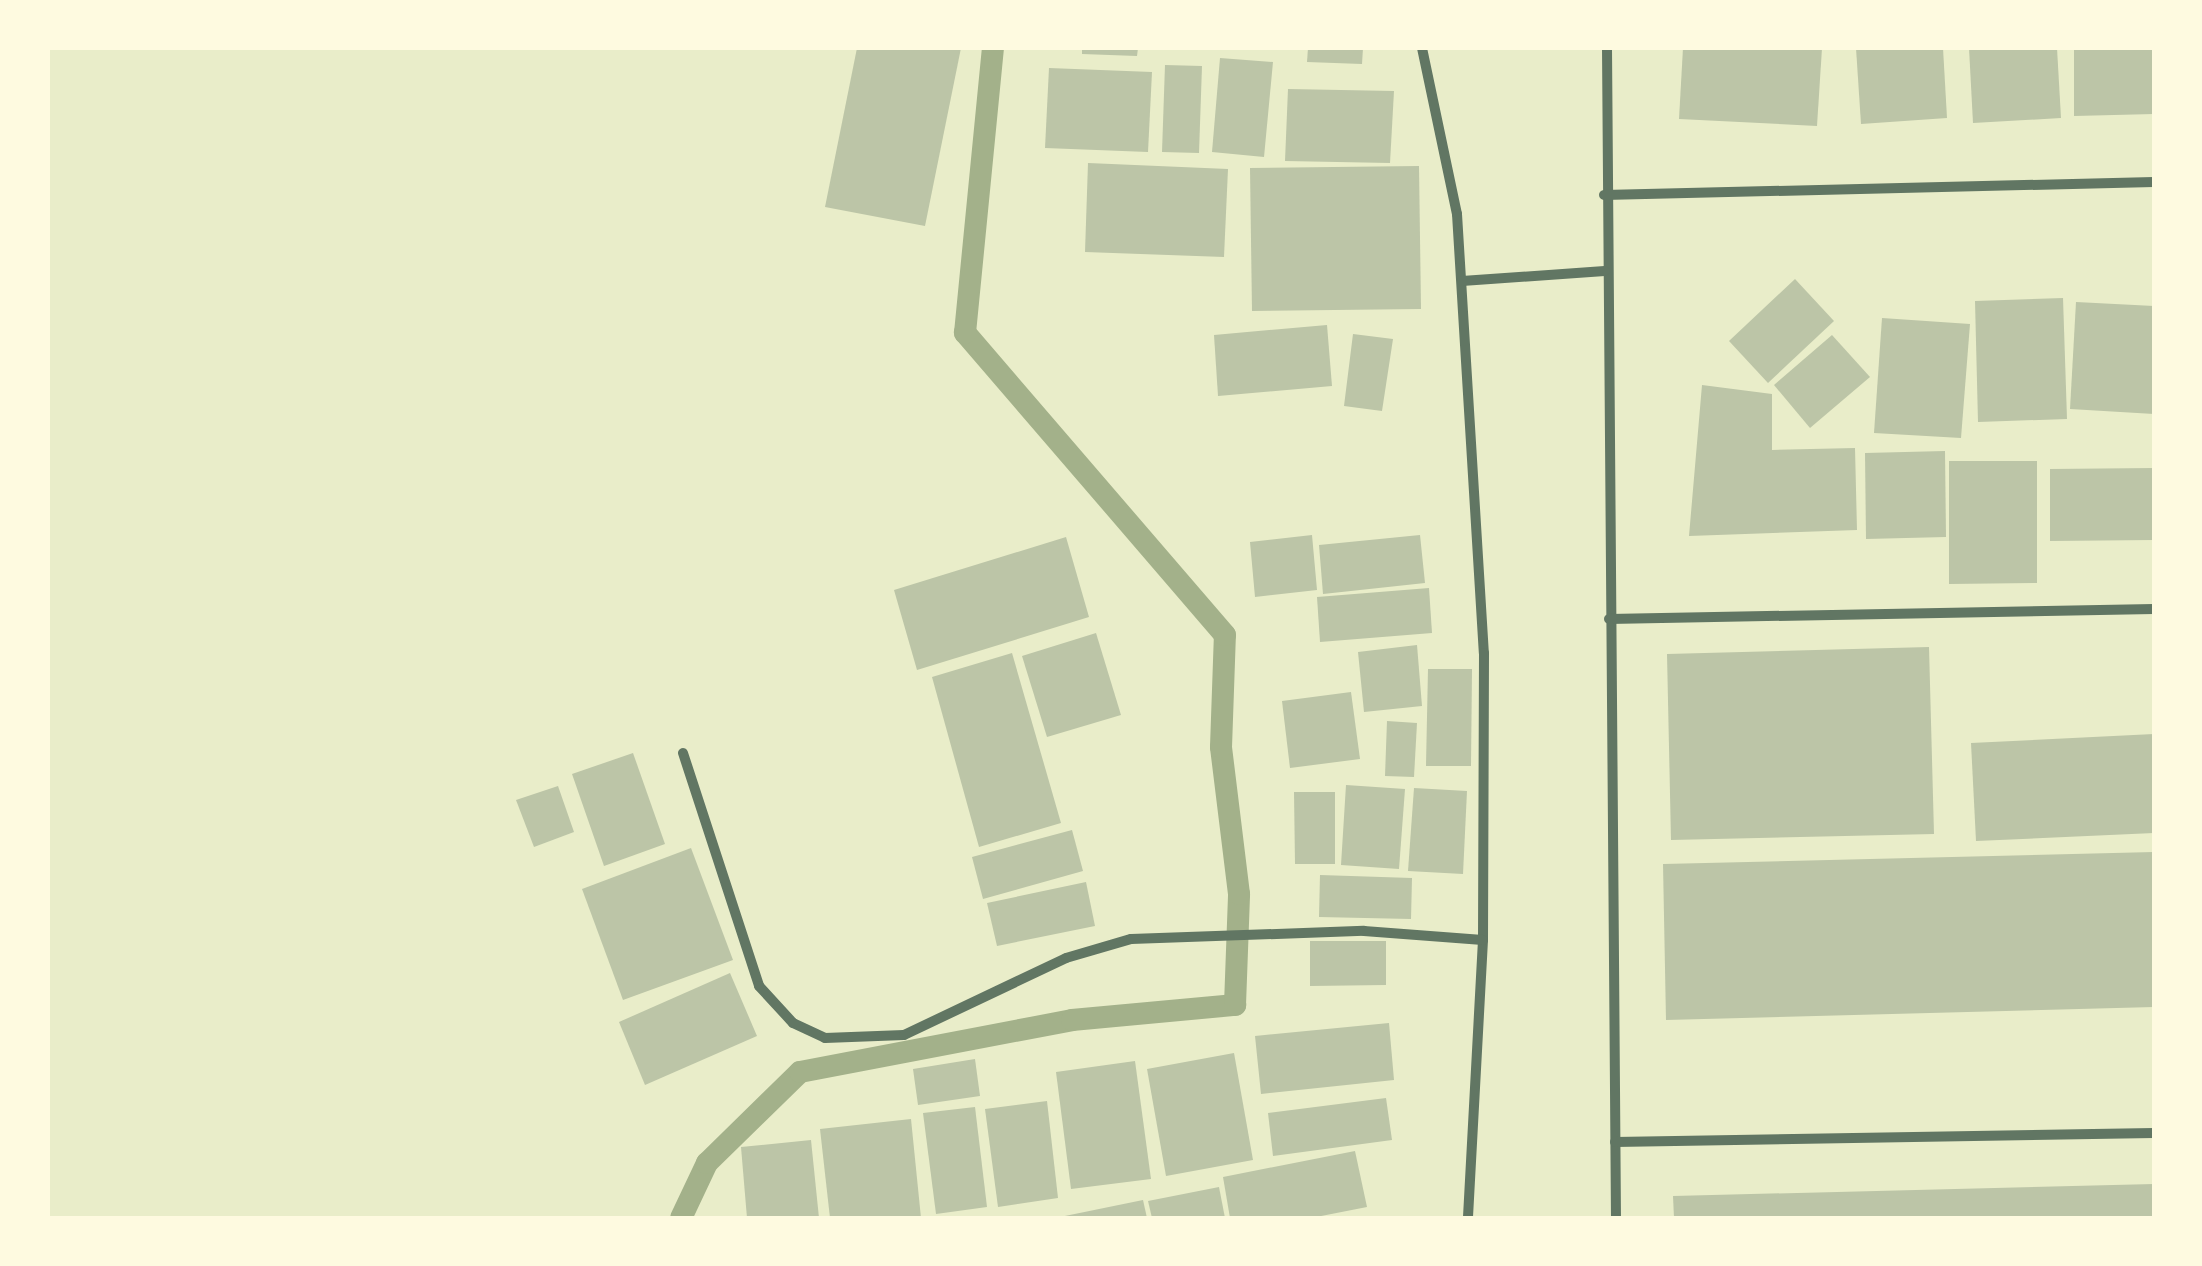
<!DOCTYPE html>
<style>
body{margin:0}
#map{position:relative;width:2202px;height:1266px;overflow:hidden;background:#e9edc9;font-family:Jost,sans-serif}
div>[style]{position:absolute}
.stream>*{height:22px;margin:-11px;padding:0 11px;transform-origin:11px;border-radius:11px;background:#a3b18a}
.building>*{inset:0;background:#bcc5a7}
.minor>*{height:10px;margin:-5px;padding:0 5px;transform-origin:5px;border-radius:5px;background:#617663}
span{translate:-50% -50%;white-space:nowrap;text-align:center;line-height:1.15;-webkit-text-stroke:8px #fefae0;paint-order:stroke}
.frame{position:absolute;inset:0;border:50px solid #fefae0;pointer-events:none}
</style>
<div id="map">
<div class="stream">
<i style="left:681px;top:1218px;width:61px;rotate:-64.7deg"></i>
<i style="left:707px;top:1163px;width:130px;rotate:-44.4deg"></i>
<i style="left:800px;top:1072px;width:277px;rotate:-10.8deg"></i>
<i style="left:1072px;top:1020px;width:164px;rotate:-5.3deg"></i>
<i style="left:1235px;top:1005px;width:111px;rotate:-87.9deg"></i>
<i style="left:1239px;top:894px;width:148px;rotate:-97deg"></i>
<i style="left:1221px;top:747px;width:112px;rotate:-88deg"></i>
<i style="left:1225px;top:635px;width:399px;rotate:-130.7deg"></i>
<i style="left:965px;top:333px;width:286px;rotate:-84.4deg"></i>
</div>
<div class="building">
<i style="clip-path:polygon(857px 48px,961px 48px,925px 226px,825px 207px)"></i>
<i style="clip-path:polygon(1082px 48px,1138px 48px,1137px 56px,1082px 54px)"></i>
<i style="clip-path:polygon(1308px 48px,1363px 48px,1362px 64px,1307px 62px)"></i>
<i style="clip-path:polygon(1683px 48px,1822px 48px,1817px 126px,1679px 119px)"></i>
<i style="clip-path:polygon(1856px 48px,1943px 48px,1947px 118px,1861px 124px)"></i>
<i style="clip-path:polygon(1969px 48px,2057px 48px,2061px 118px,1973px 123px)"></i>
<i style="clip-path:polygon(2074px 48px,2154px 48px,2154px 114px,2074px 116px)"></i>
<i style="clip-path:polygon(1220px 58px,1273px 62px,1264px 157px,1212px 152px)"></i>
<i style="clip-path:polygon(1165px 65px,1202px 66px,1199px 153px,1162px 152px)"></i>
<i style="clip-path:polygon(1049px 68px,1152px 72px,1148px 152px,1045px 148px)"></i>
<i style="clip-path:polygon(1288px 89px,1394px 91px,1390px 163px,1285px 161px)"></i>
<i style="clip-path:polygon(1088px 163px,1228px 169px,1224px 257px,1085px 252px)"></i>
<i style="clip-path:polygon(1419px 166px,1421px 309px,1252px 311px,1250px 168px)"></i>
<i style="clip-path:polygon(1795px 279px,1834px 321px,1768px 383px,1729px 341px)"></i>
<i style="clip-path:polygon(2063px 298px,2067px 419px,1978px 422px,1975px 301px)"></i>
<i style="clip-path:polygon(2076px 302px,2154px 306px,2154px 414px,2070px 409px)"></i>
<i style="clip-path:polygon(1882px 318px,1970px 324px,1961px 438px,1874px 433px)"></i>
<i style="clip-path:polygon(1327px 325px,1332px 386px,1218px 396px,1214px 335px)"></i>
<i style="clip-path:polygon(1353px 334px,1393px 339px,1382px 411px,1344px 406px)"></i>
<i style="clip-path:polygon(1832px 335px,1870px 377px,1810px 428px,1774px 385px)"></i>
<i style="clip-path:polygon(1702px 385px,1772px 394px,1772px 450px,1855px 448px,1857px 530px,1689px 536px)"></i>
<i style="clip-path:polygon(1945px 451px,1946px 537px,1866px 539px,1865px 453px)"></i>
<i style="clip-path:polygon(1949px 461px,2037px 461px,2037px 583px,1949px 584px)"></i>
<i style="clip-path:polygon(2154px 468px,2154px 540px,2050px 541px,2050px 469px)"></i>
<i style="clip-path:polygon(1312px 535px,1317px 590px,1255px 597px,1250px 542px)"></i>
<i style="clip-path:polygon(1420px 535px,1425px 583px,1323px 594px,1319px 545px)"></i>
<i style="clip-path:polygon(1066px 537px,1089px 617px,917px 670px,894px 590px)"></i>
<i style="clip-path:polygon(1429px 588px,1432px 633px,1320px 642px,1317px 597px)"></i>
<i style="clip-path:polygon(1096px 633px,1121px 715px,1047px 737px,1022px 656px)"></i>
<i style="clip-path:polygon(1417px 645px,1422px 706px,1364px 712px,1358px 652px)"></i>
<i style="clip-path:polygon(1929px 647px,1934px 834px,1671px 840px,1667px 654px)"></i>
<i style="clip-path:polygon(1012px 653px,1061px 823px,979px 847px,932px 677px)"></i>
<i style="clip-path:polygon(1428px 669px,1472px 669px,1471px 766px,1426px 766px)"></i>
<i style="clip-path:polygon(1351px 692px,1360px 759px,1290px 768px,1282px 701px)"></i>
<i style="clip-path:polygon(1387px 721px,1417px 723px,1414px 777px,1385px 776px)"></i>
<i style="clip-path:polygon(2154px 734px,2154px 833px,1976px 841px,1971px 743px)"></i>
<i style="clip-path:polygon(633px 753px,665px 844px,604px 866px,572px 774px)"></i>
<i style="clip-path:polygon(1346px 785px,1405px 789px,1399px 869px,1341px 865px)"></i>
<i style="clip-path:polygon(558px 786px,574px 832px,534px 847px,516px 800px)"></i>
<i style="clip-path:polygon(1414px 788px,1467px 791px,1463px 874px,1408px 871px)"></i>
<i style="clip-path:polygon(1294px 792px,1335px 792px,1335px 864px,1295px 864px)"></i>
<i style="clip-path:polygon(1072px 830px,1083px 871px,983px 899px,972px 857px)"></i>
<i style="clip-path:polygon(691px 848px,733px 960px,623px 1000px,582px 889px)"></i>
<i style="clip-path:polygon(2154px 852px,2154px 1007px,1666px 1020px,1663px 864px)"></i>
<i style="clip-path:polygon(1320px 875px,1412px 878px,1411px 919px,1319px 917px)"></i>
<i style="clip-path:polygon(1086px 882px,1095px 926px,997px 946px,987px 903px)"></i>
<i style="clip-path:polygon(1310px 941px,1386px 941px,1386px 985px,1310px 986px)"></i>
<i style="clip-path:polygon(730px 973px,757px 1036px,645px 1085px,619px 1022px)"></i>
<i style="clip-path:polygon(1389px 1023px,1394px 1080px,1261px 1094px,1255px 1036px)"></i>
<i style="clip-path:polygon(1234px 1053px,1253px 1160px,1166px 1176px,1147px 1069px)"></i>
<i style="clip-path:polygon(975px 1059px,980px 1096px,918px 1105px,913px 1069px)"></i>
<i style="clip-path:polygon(1135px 1061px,1151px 1179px,1071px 1189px,1056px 1072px)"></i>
<i style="clip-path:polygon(1386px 1098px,1392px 1140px,1273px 1156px,1268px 1113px)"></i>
<i style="clip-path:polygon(1047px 1101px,1058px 1198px,998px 1207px,985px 1109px)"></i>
<i style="clip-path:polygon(975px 1107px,987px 1207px,936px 1214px,923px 1113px)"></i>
<i style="clip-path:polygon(911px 1119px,921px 1218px,830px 1218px,820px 1129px)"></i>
<i style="clip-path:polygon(811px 1140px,819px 1218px,747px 1218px,741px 1147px)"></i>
<i style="clip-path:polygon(1355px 1151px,1367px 1207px,1311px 1218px,1230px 1218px,1223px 1177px)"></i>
<i style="clip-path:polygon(2154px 1184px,2154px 1218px,1674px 1218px,1673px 1196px)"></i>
<i style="clip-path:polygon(1219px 1187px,1225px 1218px,1152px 1218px,1148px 1201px)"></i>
<i style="clip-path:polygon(1143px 1200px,1147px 1218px,1060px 1218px,1060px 1217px)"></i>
</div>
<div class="minor">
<i style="left:1422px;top:48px;width:170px;rotate:78.1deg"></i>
<i style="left:1457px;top:214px;width:440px;rotate:86.5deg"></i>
<i style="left:1484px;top:653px;width:287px;rotate:90.2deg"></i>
<i style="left:1483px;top:940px;width:278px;rotate:93.1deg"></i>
<i style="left:1607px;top:48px;width:1170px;rotate:89.56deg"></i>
<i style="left:1604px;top:195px;width:550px;rotate:-1.35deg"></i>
<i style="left:1462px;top:281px;width:143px;rotate:-4deg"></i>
<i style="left:1609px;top:619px;width:545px;rotate:-1.05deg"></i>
<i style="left:683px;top:753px;width:245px;rotate:71.9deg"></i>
<i style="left:759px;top:986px;width:50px;rotate:47.4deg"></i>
<i style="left:793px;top:1023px;width:35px;rotate:25deg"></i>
<i style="left:825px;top:1038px;width:79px;rotate:-2.2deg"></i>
<i style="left:904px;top:1035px;width:179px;rotate:-25.4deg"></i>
<i style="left:1066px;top:958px;width:68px;rotate:-16.3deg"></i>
<i style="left:1131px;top:939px;width:233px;rotate:-2deg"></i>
<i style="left:1364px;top:931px;width:119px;rotate:4.3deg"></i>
<i style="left:1615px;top:1142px;width:539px;rotate:-0.96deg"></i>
</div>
<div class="frame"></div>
</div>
